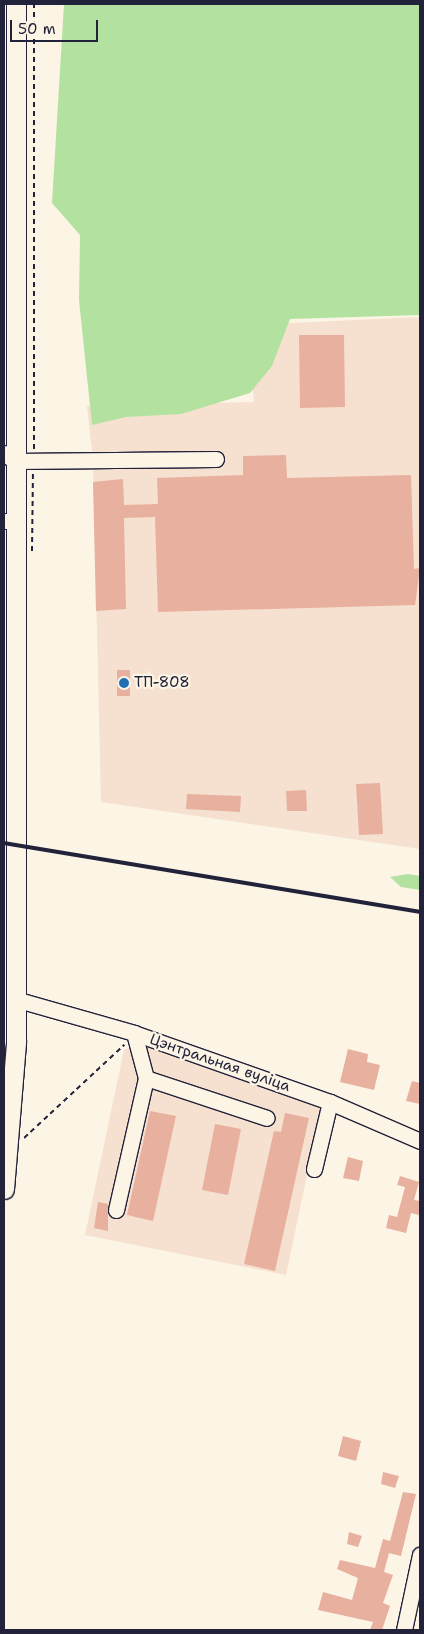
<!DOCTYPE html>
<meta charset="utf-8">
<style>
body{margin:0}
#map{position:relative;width:424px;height:1634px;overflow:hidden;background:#fcf5e5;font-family:"Shantell Sans",sans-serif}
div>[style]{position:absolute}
.built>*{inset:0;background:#f6e0d0}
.green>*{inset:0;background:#b3e2a0}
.building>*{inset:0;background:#e8b09f}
.path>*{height:2px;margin-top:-1px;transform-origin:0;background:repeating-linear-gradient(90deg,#22223b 0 5px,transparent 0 9px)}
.roads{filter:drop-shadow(1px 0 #22223b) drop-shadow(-1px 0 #22223b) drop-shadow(0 1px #22223b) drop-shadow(0 -1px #22223b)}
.minor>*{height:15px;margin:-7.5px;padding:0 7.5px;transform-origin:7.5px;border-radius:7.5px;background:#fcf5e5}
.major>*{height:19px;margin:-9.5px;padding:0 9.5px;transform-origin:9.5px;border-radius:9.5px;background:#fcf5e5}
.rail>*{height:4px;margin:-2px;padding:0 2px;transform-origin:2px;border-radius:2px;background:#22223b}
.dots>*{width:14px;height:14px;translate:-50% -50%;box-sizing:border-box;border:2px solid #fcf5e5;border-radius:50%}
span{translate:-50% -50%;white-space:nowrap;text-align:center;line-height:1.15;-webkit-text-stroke:4.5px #fcf5e5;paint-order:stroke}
.poi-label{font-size:15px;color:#22223b}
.left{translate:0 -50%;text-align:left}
.street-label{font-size:15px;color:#22223b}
.frame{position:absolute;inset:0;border:5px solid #22223b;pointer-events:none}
.scale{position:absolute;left:10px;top:20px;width:88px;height:22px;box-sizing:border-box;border:2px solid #22223b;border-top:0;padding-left:6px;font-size:15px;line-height:18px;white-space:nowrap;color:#22223b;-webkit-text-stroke:4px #fcf5e5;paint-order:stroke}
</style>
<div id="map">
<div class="built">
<i style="clip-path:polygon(420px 317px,420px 849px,101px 802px,93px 460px,87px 406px,254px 402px,246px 325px)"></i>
<i style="clip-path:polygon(142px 1043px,321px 1108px,286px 1275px,85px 1235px,124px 1050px)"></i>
</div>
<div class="green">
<i style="clip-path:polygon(64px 4px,420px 4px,420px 315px,290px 319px,272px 366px,250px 393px,181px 414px,126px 417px,92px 425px,79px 300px,80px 235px,52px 203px)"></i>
<i style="clip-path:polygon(408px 874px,420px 876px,420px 890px,401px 887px,390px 877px)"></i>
</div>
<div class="building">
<i style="clip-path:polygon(299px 335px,344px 335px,345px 407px,300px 408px)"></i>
<i style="clip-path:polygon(286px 455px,287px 478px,411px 475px,414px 569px,420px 568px,415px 605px,158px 612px,155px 517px,124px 518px,126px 609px,96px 611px,93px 482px,123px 479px,124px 505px,158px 504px,157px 478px,243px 475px,243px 456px)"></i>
<i style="clip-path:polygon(117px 670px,130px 670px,130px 696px,117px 696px)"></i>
<i style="clip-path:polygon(380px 783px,383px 834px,359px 835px,356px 784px)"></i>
<i style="clip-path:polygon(306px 790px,307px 811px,287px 811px,286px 791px)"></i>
<i style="clip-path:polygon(187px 794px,241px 796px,240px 812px,186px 809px)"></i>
<i style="clip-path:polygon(348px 1049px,368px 1054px,367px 1062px,380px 1065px,374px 1090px,340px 1082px)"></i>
<i style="clip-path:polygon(412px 1081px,420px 1083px,420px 1104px,406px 1101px)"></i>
<i style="clip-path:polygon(150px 1111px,176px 1116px,153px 1221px,127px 1215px)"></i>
<i style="clip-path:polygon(285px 1113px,309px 1118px,275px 1271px,244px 1264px,274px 1131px,281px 1132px)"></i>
<i style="clip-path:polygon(215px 1124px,241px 1129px,228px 1195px,202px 1190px)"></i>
<i style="clip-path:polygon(348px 1157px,363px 1161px,359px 1181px,343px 1178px)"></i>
<i style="clip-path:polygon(400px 1176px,419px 1182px,414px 1200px,420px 1201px,420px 1210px,419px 1215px,411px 1213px,406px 1233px,386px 1228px,389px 1215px,397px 1217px,405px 1187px,397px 1185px)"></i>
<i style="clip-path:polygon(98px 1202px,108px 1204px,108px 1231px,94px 1228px)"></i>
<i style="clip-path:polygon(343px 1436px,361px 1441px,356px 1461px,338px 1456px)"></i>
<i style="clip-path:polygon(383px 1472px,399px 1476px,395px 1488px,381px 1484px)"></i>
<i style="clip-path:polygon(403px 1492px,416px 1494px,401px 1556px,389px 1553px,384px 1572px,393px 1575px,383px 1603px,390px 1606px,382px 1630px,370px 1630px,373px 1622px,318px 1610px,323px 1592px,352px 1600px,358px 1578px,337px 1569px,340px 1560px,375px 1568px,383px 1539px,390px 1541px)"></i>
<i style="clip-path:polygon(349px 1532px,362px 1536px,358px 1547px,347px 1544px)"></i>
</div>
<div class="path">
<i style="left:34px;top:449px;width:445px;rotate:-90deg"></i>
<i style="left:32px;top:551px;width:77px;rotate:-89.3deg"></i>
<i style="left:24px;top:1138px;width:137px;rotate:-42.9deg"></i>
</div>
<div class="roads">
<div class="minor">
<i style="left:4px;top:453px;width:13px;rotate:39deg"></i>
<i style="left:14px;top:461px;width:202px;rotate:-0.6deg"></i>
<i style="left:4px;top:521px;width:10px"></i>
<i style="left:15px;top:999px;width:124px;rotate:15.9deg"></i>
<i style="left:134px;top:1033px;width:208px;rotate:19.4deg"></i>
<i style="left:330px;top:1102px;width:98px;rotate:23.4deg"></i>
<i style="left:134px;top:1033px;width:47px;rotate:75.1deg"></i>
<i style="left:146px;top:1078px;width:127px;rotate:18.3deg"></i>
<i style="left:314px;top:1169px;width:69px;rotate:-76.6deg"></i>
<i style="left:116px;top:1210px;width:135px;rotate:-77.2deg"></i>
<i style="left:404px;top:1630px;width:77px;rotate:-78deg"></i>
</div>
<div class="major">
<i style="left:4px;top:1189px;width:147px;rotate:-85.3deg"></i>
<i style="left:16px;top:1042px;width:1038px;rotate:-90deg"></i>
</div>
</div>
<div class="rail">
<i style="left:4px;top:843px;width:422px;rotate:9.4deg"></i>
</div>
<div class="dots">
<i style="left:124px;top:683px;background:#1f6fb2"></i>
</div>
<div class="poi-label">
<span class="left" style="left:134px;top:683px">ТП-808</span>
</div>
<div class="street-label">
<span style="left:220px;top:1063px;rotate:19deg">Цэнтральная вуліца</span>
</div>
<div class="frame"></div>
<div class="scale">50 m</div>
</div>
